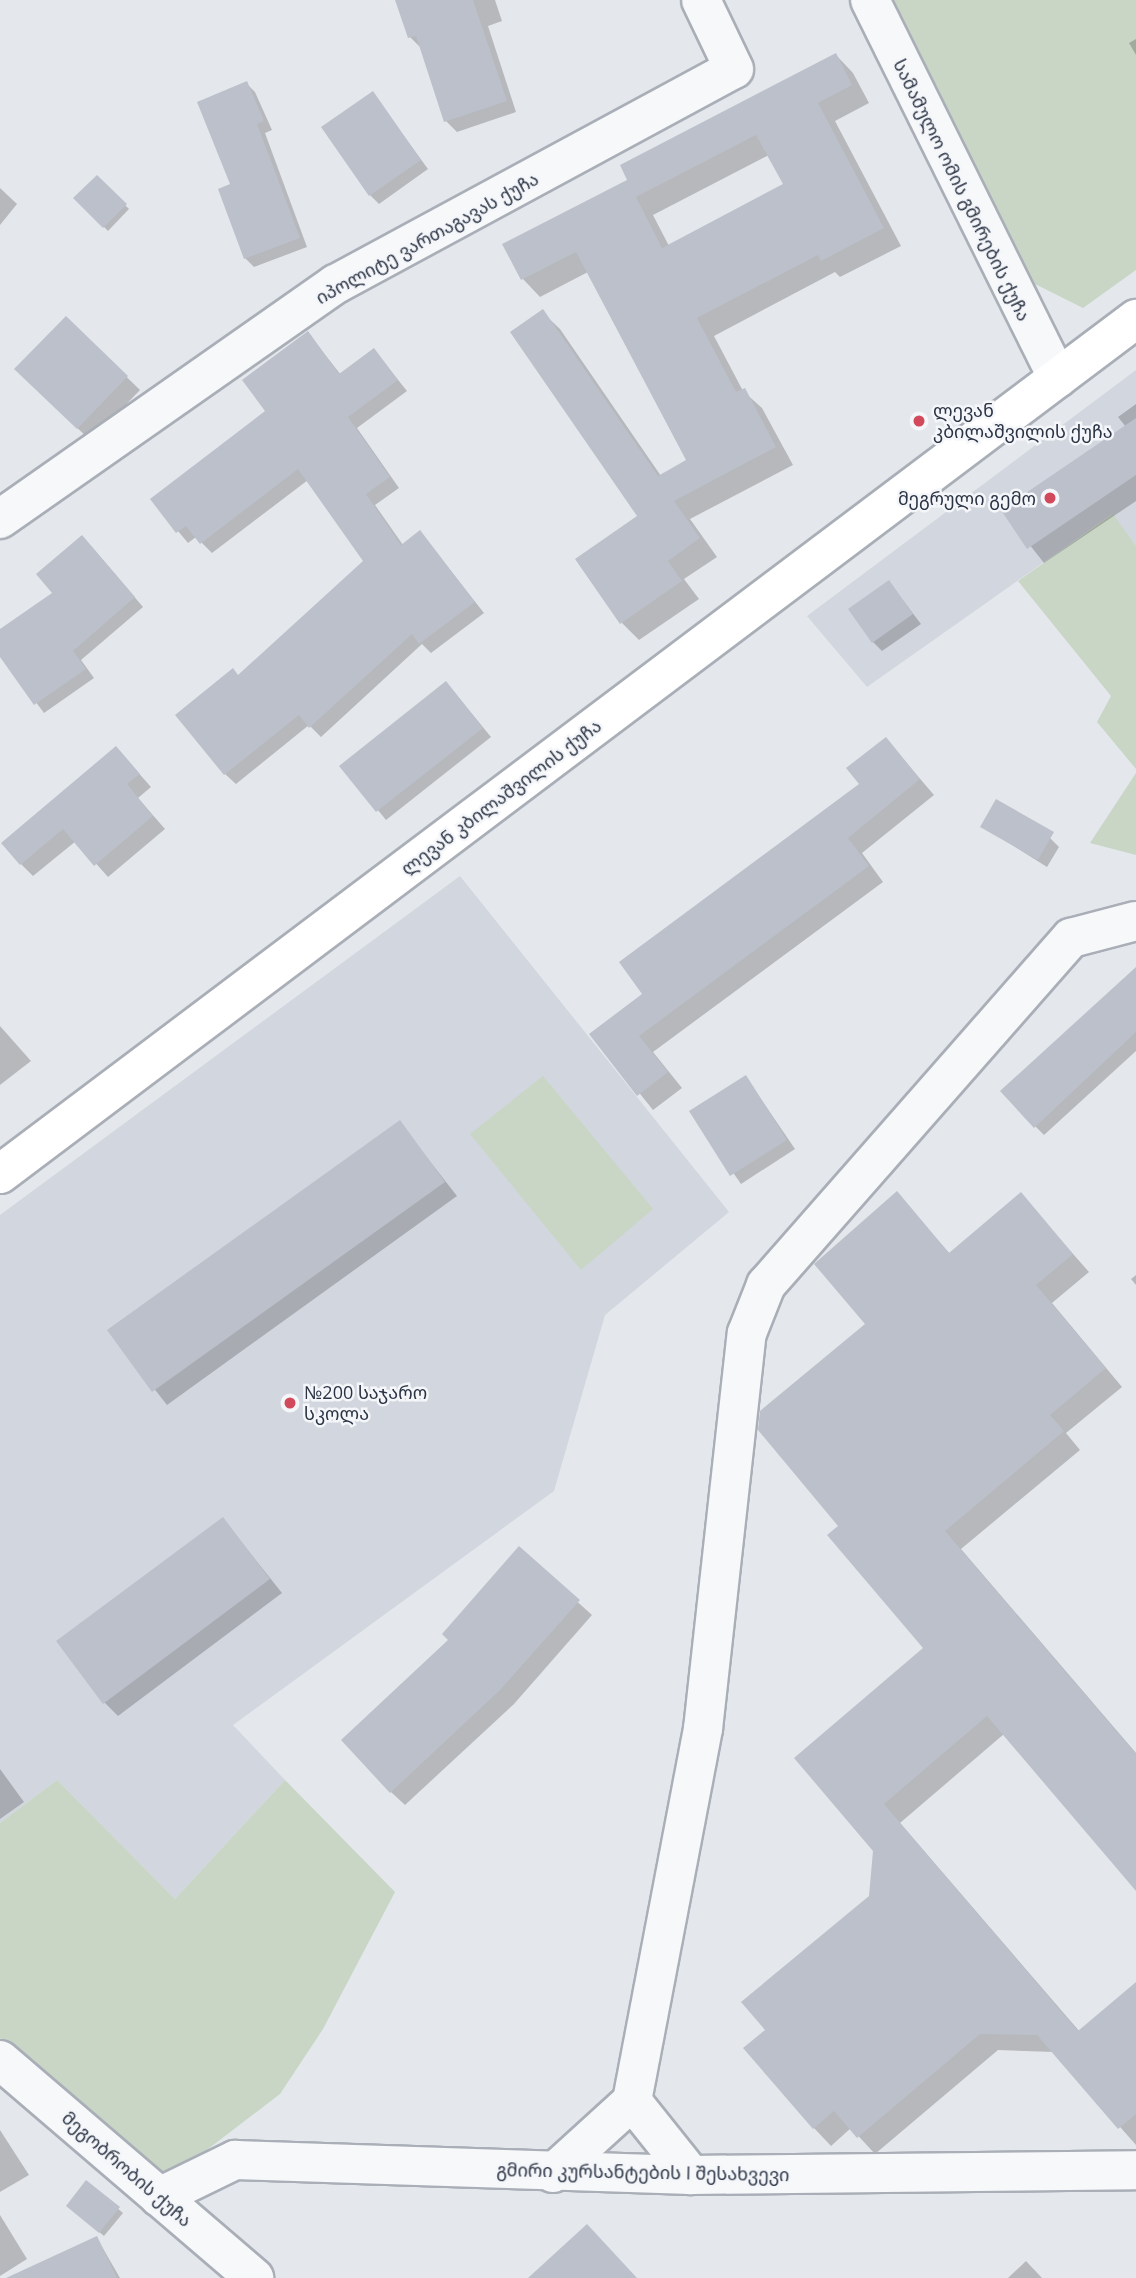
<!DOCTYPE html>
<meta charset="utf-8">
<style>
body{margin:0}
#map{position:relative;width:1136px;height:2278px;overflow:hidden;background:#e4e7ec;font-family:"Open Sans","Noto Sans Georgian",sans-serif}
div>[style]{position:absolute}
.built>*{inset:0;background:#d2d6de}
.green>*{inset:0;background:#c9d6c5}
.shadow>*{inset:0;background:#0003}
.building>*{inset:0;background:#bbc0ca}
.roads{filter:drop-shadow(2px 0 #a9aeb7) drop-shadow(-2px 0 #a9aeb7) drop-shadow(0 2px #a9aeb7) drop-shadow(0 -2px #a9aeb7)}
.minor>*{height:38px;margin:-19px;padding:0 19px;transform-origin:19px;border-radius:19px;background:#f7f8fa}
.major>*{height:38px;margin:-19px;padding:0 19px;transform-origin:19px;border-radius:19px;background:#fff}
.dots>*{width:19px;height:19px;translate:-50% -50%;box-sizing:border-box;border:4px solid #f4f6f9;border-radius:50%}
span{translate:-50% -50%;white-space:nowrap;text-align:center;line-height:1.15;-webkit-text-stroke:5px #f4f6f9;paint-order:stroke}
.street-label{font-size:18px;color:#2b3445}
.poi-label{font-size:18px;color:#2b3445}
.left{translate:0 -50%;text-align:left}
.right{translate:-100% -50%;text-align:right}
</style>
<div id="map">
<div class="built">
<i style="clip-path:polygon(1136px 370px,1136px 546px,1112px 514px,867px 687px,807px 616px)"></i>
<i style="clip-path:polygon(460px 876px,729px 1212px,605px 1315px,554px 1491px,233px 1725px,285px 1780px,175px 1899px,57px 1780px,0 1823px,0 1215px)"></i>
</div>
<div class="green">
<i style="clip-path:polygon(894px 0,1136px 0,1136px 270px,1083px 308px,1035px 284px)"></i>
<i style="clip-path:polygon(1113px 514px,1136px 546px,1136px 769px,1097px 722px,1111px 696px,1018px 581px)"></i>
<i style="clip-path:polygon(1136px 773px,1136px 855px,1090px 843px)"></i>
<i style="clip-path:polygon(543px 1076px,653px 1209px,581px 1270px,470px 1134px)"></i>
<i style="clip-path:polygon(57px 1780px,175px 1899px,285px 1780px,395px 1892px,323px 2029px,280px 2094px,165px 2182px,0 2038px,0 1823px)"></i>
</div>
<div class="shadow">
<i style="clip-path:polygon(397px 0,495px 0,502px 21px,488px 26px,516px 112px,457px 132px,446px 121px,421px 48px,410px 37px)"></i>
<i style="clip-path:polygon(1136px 39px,1136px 55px,1129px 43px)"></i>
<i style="clip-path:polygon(evenodd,836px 55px,853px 73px,869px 103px,835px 121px,901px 246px,840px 277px,835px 272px,714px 336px,743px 391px,762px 408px,793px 465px,690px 519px,717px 557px,684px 579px,699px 599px,639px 640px,622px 623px,639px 516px,542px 312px,560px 329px,661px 476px,688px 460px,588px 272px,540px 297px,523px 279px,505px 245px,630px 181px,836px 55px,769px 155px,785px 185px,669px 246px,653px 215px,769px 155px)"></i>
<i style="clip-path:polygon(246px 83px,255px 92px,272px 130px,265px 133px,307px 247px,254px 267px,245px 258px,233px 185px)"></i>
<i style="clip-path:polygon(373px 94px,428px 169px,379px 204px,370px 195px)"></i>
<i style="clip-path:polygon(97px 177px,129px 209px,108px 231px,76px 198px)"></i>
<i style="clip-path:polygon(0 188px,17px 204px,0 225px)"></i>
<i style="clip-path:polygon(66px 318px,140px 390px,91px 441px,30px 383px)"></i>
<i style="clip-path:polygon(308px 333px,341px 375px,374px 350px,407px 391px,357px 428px,399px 488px,375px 505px,403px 545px,420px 532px,484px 613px,431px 653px,422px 644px,321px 737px,309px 725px,236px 784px,225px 774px,239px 677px,365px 562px,308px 480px,212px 553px,196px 537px,188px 543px,152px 500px,267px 411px)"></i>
<i style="clip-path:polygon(1136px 404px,1136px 501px,1044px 563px,1003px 511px,1126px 427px,1118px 417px)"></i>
<i style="clip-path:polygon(91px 546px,143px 607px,81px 660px,94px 678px,44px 713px,0 654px,0 631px,54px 593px)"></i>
<i style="clip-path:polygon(889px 582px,921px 624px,882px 651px,873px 642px)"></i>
<i style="clip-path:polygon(455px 693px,491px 737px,386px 820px,342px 766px)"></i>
<i style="clip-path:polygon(886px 739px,934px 795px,862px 853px,883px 882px,653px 1052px,682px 1088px,653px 1110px,592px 1034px,645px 994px,862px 785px)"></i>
<i style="clip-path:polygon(128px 761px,151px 787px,138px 798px,165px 829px,108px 877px,76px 841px,33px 876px,21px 864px)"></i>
<i style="clip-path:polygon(1037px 825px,1059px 847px,1047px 867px,982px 826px)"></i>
<i style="clip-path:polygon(1136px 969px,1136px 1051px,1044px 1135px,1035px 1126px)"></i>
<i style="clip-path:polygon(0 1026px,31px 1061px,0 1085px)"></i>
<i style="clip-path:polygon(746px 1077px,795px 1149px,741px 1184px,691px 1112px)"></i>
<i style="clip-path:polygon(399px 1122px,457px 1196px,167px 1405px,109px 1331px)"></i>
<i style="clip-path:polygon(897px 1194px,950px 1254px,1021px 1195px,1089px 1272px,1052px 1303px,1122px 1387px,1066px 1433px,1080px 1450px,961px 1549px,1136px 1753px,1136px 1888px,1004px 1734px,900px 1823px,1080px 2032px,1136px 1984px,1136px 2145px,1054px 2052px,998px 2050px,875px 2154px,851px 2128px,831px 2146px,814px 2128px,767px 2030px,870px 1897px,875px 1850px,797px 1758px,926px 1648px,840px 1526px,867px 1324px)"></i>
<i style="clip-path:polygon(1136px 1275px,1136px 1285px,1131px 1279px)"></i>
<i style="clip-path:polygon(223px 1519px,282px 1593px,118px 1716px,104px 1702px)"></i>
<i style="clip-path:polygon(519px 1549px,592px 1615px,514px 1704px,405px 1805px,391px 1792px,451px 1640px)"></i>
<i style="clip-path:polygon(0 1769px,24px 1802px,0 1819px)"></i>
<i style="clip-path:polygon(0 2130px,29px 2175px,0 2192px)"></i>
<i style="clip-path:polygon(86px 2182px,123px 2213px,104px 2236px,72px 2210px)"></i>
<i style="clip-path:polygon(0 2215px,27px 2259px,0 2276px)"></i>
<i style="clip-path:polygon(97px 2238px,120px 2278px,34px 2278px)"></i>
<i style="clip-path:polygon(1026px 2261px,1042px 2278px,1008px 2278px)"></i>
</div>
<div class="building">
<i style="clip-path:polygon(395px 0,473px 0,507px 101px,444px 122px,416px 36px,408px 38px)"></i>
<i style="clip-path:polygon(evenodd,836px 53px,852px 85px,818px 103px,884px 228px,821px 261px,818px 255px,697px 318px,736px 392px,745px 388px,776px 447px,674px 501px,700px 538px,668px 561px,682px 581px,620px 624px,575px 559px,637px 516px,510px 332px,543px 309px,658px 476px,686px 460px,576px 252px,521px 280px,502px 244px,627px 180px,620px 165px,836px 53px,756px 135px,783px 184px,662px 248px,636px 197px,756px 135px)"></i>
<i style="clip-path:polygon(247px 81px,264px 121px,257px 124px,300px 238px,244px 259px,218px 189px,230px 184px,197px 102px)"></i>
<i style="clip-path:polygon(373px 91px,421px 160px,369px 196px,321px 127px)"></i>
<i style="clip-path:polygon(97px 175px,127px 204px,103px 228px,73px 198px)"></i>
<i style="clip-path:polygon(66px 316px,128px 376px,77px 429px,14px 369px)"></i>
<i style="clip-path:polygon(308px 331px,339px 374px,374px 348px,398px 380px,348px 417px,390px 477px,366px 494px,401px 545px,420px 530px,475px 602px,419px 644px,412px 634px,309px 728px,299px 715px,224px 775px,175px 715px,233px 668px,238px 675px,363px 561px,298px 469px,200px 544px,186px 526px,176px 533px,150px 499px,265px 411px,242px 380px)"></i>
<i style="clip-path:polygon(1136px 418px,1136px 475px,1027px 549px,1001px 510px)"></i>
<i style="clip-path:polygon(82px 535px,135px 597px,73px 651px,86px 669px,34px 705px,0 657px,0 629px,52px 593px,36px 574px)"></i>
<i style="clip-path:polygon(889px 580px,913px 614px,872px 643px,848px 609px)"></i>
<i style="clip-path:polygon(446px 681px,483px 728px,376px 812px,339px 766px)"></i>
<i style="clip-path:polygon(886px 737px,920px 779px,848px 838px,869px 866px,639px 1036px,668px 1072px,637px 1096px,589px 1034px,642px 994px,619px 962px,859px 784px,846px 768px)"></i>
<i style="clip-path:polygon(116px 746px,140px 774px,127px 784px,153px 816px,94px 866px,63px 829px,20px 865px,1px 843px)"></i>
<i style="clip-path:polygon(996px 799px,1054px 832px,1038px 860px,980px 827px)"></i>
<i style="clip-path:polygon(1136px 967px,1136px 1032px,1034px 1128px,1000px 1091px)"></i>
<i style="clip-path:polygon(746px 1075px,787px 1140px,730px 1176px,689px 1111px)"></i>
<i style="clip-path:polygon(400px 1120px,445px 1182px,152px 1392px,107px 1330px)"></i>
<i style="clip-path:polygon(897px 1191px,949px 1253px,1021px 1192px,1073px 1254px,1036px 1285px,1106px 1368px,1050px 1415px,1064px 1431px,945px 1531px,1136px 1754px,1136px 1891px,987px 1716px,884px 1804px,1078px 2031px,1136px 1982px,1136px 2114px,1118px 2129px,1037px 2035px,980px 2034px,857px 2138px,834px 2111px,813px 2129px,743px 2048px,765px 2030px,741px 2002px,869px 1896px,873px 1851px,794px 1758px,923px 1648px,827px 1535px,838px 1526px,758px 1430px,760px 1411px,865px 1324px,814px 1264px)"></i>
<i style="clip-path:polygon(223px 1517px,270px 1579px,103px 1704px,56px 1641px)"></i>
<i style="clip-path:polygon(519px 1546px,580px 1600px,500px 1690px,390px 1793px,341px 1740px,448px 1640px,442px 1634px)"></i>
<i style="clip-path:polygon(86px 2180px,120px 2207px,99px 2233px,66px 2206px)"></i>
<i style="clip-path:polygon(587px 2224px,637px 2278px,528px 2278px)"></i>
<i style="clip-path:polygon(97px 2236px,117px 2278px,6px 2278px)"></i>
</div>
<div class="roads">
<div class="minor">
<i style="left:870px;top:0;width:422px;rotate:63.6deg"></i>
<i style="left:0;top:519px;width:410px;rotate:-35deg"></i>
<i style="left:336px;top:284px;width:452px;rotate:-28.4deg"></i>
<i style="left:734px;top:69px;width:76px;rotate:-115.6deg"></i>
<i style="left:0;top:2060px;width:335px;rotate:40.6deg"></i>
<i style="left:632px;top:2101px;width:95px;rotate:51.4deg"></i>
<i style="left:553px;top:2173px;width:107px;rotate:-42.3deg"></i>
<i style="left:632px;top:2101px;width:379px;rotate:-79.2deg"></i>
<i style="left:703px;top:1729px;width:398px;rotate:-83.7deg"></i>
<i style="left:747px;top:1333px;width:52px;rotate:-68.4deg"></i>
<i style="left:766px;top:1285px;width:462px;rotate:-48.7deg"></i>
<i style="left:1071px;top:938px;width:67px;rotate:-14.7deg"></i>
<i style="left:159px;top:2197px;width:85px;rotate:-26deg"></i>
<i style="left:235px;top:2160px;width:456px;rotate:1.9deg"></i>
<i style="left:691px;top:2175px;width:445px;rotate:-0.6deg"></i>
</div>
<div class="major">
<i style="left:0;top:1174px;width:1422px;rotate:-36.97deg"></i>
</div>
</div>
<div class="dots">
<i style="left:919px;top:421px;background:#d1495b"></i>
<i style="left:1050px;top:498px;background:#d1495b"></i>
<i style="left:290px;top:1403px;background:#d1495b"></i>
</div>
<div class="street-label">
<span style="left:962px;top:190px;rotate:64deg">სამამულო ომის გმირების ქუჩა</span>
<span style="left:427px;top:238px;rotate:-29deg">იპოლიტე ვართაგავას ქუჩა</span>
<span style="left:501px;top:797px;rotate:-37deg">ლევან კბილაშვილის ქუჩა</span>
<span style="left:127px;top:2169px;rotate:41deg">მეგობრობის ქუჩა</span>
<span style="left:643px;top:2172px;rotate:1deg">გმირი კურსანტების I შესახვევი</span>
</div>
<div class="poi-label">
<span class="left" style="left:933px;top:421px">ლევან<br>კბილაშვილის ქუჩა</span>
<span class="right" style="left:1036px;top:498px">მეგრული გემო</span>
<span class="left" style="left:304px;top:1403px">№200 საჯარო<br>სკოლა</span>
</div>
</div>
